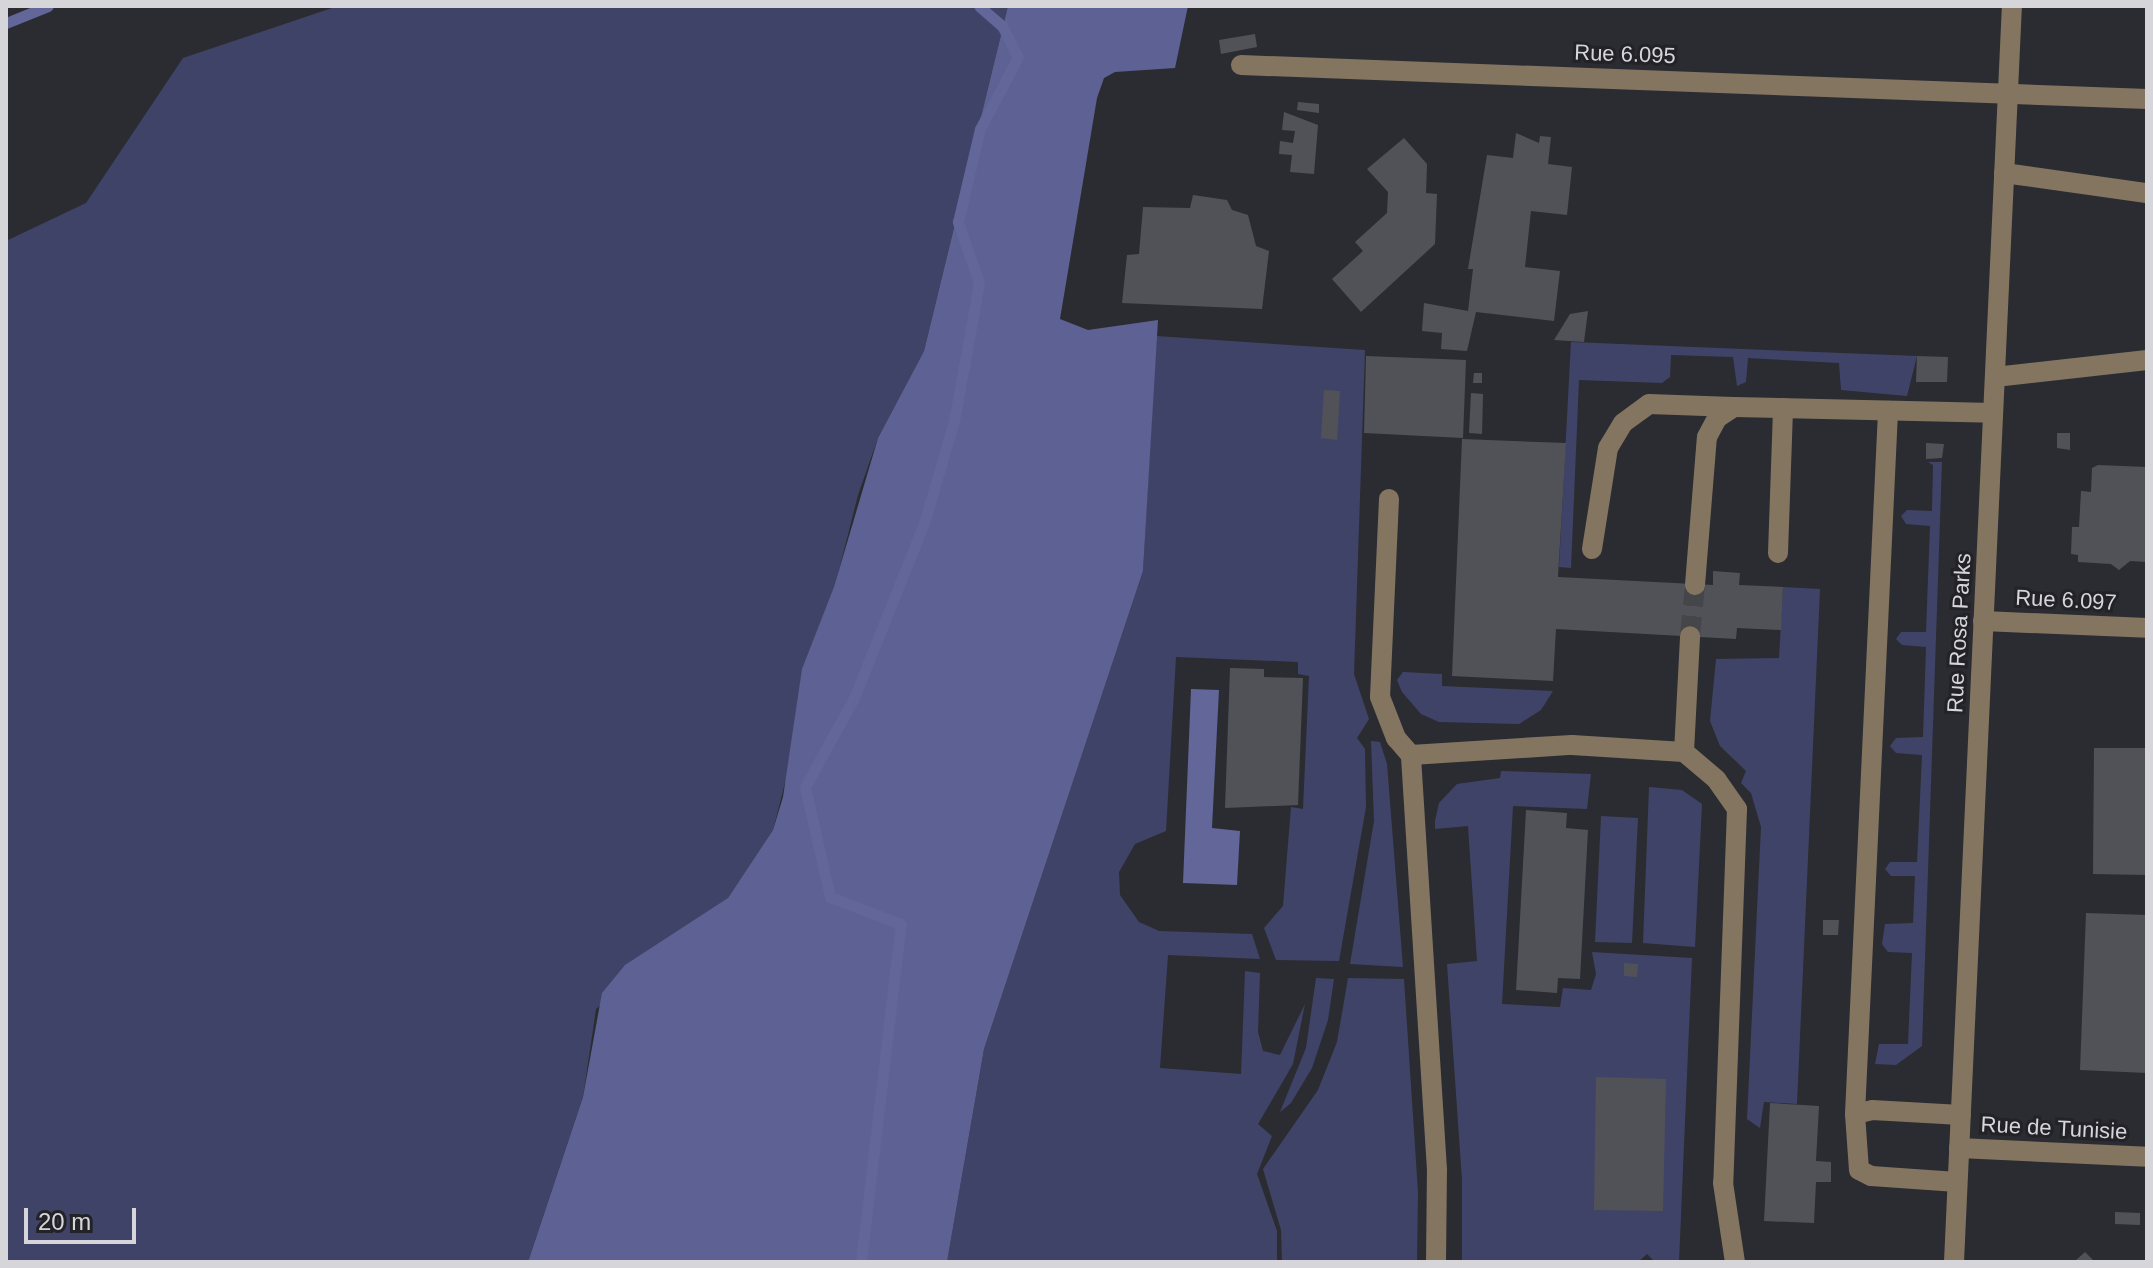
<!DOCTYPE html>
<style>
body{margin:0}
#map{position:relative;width:2153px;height:1268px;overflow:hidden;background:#2b2c31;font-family:Helvetica,sans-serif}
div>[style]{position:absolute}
.green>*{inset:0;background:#404368}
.forest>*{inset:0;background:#5e6193}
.water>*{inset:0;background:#626699}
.stream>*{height:11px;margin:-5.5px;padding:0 5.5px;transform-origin:5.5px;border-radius:5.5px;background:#626699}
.building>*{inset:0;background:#515257}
.minor-tunnel>*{height:20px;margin-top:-10px;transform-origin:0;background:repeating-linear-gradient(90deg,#45464a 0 20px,transparent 0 30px)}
.minor>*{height:20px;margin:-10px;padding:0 10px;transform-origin:10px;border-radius:10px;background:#847561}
span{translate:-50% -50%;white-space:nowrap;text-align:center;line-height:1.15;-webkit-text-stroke:6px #222227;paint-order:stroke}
.street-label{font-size:22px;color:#d6d6da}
.frame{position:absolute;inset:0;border:8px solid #d6d6da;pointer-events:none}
.scale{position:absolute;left:24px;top:1208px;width:112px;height:36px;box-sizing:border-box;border:4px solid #d6d6da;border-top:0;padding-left:10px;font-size:24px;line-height:28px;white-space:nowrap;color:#d6d6da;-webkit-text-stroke:6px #222227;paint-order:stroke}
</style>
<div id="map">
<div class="green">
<i style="clip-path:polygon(338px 6px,1008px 6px,924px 351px,878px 438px,858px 495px,773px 830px,728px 898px,596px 1009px,583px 1097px,528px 1262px,6px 1262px,6px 241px,86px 203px,183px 58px)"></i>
<i style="clip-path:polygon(1156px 336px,1365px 350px,1354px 674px,1369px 719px,1357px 738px,1365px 749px,1366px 807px,1339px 961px,1276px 960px,1264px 928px,1283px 906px,1291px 807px,1303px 809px,1309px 676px,1298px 674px,1298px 662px,1176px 657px,1166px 831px,1135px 844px,1119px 872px,1120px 895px,1139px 922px,1159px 931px,1252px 934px,1260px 959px,1168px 955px,1160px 1068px,1241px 1074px,1245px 971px,1260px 973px,1258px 1032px,1263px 1051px,1280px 1055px,1305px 1004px,1293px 1064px,1258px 1124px,1272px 1136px,1257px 1174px,1277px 1231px,1277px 1262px,947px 1262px,984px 1049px,1143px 571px)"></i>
<i style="clip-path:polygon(1571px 342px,1917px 356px,1907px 396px,1841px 390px,1839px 363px,1748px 358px,1746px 382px,1737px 386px,1733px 357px,1671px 355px,1670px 377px,1662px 383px,1579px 380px,1571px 568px,1559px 567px)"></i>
<i style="clip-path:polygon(1928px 462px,1942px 462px,1922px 1046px,1896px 1065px,1875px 1064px,1879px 1044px,1908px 1044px,1912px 953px,1888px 952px,1882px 944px,1885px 924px,1913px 923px,1915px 876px,1891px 876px,1885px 869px,1890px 862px,1917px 862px,1922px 755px,1896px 753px,1890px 746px,1896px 738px,1923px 737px,1926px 647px,1902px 645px,1896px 639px,1901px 632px,1926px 632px,1930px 526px,1906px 524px,1901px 516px,1907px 510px,1932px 511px,1933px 465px)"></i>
<i style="clip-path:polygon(1783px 587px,1820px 589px,1797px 1104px,1764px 1102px,1760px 1128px,1747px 1119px,1761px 827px,1751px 793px,1741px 783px,1746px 771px,1720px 746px,1710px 721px,1716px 659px,1779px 658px)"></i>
<i style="clip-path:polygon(1403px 672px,1442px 674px,1442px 686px,1553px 691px,1541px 710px,1519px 724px,1439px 722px,1421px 714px,1402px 692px,1397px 680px)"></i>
<i style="clip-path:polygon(1371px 741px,1380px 742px,1387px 764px,1403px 967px,1350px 964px,1374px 821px)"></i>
<i style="clip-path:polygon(1501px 771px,1591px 774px,1587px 809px,1513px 806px,1502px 1004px,1560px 1007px,1563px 988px,1591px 990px,1596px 974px,1592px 952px,1692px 958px,1679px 1262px,1655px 1262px,1647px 1254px,1638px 1262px,1462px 1262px,1462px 1180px,1447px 964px,1477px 961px,1468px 826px,1435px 829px,1435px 821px,1439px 803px,1457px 784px,1500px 778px)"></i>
<i style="clip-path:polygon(1649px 787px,1682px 790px,1702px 804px,1695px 947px,1643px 943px)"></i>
<i style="clip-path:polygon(1601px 816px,1638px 818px,1632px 943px,1595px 942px)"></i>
<i style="clip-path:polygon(1316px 978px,1334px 979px,1328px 1020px,1312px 1068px,1291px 1103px,1280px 1112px,1306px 1048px)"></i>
<i style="clip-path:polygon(1348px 978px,1404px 979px,1418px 1192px,1417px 1262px,1282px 1262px,1281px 1230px,1263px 1169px,1318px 1090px,1337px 1042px)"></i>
</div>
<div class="forest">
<i style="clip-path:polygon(1008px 6px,1188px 6px,1175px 68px,1115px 72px,1104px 78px,1097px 98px,1060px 319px,1088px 330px,1158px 320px,1143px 571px,984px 1049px,947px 1262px,528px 1262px,583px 1097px,602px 993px,625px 965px,728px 898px,773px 830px,783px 797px,802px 669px,834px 587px,878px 438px,924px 351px)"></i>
</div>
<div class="water">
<i style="clip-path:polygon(1191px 689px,1219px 690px,1212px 828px,1240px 831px,1237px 885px,1183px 883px)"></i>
</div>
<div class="stream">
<i style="left:6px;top:23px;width:45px;rotate:-22deg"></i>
<i style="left:861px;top:1262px;width:340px;rotate:-83.3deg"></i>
<i style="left:901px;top:924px;width:76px;rotate:-159.2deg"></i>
<i style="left:830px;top:897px;width:113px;rotate:-102.8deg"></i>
<i style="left:805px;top:787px;width:102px;rotate:-61.2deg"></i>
<i style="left:854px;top:698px;width:188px;rotate:-68.2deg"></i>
<i style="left:924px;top:523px;width:106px;rotate:-73.6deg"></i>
<i style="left:954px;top:421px;width:140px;rotate:-79.7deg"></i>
<i style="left:979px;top:283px;width:65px;rotate:-109deg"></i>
<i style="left:958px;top:222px;width:96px;rotate:-76.7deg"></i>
<i style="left:980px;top:129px;width:81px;rotate:-62.2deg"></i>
<i style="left:1018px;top:57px;width:35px;rotate:-117deg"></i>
<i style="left:1002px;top:26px;width:30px;rotate:-139deg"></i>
</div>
<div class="building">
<i style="clip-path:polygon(1255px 34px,1257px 47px,1221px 54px,1219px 40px)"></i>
<i style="clip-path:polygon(1298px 102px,1319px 104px,1319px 113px,1297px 110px)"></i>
<i style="clip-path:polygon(1284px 112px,1318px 125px,1314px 174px,1290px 172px,1292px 155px,1279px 154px,1280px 141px,1293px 143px,1295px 131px,1282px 130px)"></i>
<i style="clip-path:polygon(1516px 133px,1539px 143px,1540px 136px,1551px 137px,1548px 164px,1572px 167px,1567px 215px,1531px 211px,1525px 267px,1560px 271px,1554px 321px,1476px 312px,1467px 351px,1441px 349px,1442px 333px,1422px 331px,1424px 303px,1468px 311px,1473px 269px,1468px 269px,1487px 155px,1513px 158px)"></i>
<i style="clip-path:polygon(1404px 138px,1427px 164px,1426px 193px,1437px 194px,1435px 244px,1361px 312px,1332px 279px,1363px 251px,1355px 242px,1387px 213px,1388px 192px,1367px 169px)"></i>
<i style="clip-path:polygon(1193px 195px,1227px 200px,1232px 210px,1248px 215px,1256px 246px,1269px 251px,1262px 309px,1122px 303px,1127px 255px,1139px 254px,1143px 207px,1190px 208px)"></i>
<i style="clip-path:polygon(1588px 311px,1584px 342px,1554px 340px,1570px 314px)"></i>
<i style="clip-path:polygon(1366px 356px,1466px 360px,1463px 438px,1364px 433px)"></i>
<i style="clip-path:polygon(1917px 356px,1948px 357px,1947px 382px,1916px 382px)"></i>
<i style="clip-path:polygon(1474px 373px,1482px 373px,1482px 383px,1473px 383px)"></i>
<i style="clip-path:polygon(1324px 390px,1340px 391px,1337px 440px,1321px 438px)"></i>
<i style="clip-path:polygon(1471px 393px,1483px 394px,1482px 434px,1469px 433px)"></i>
<i style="clip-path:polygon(2057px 433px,2070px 433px,2070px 450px,2057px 448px)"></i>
<i style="clip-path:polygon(1462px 439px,1566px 443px,1558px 577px,1713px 585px,1713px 571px,1740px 573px,1739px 585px,1783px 587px,1781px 630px,1737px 628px,1736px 639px,1556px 629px,1553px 681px,1452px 676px)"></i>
<i style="clip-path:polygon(1926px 443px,1944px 444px,1942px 458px,1926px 459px)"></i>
<i style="clip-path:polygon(2098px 465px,2147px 467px,2147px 562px,2130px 561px,2119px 570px,2111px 564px,2078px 562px,2078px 555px,2071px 554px,2072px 527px,2079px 527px,2081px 491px,2091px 492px,2092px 468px)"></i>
<i style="clip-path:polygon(1230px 668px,1264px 669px,1264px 677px,1303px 678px,1298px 805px,1225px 808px)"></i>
<i style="clip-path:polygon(2094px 748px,2147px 748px,2147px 875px,2093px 874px)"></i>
<i style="clip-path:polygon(1526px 810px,1567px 813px,1566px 828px,1588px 830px,1580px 979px,1558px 978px,1557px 993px,1516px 990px)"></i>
<i style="clip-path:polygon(2086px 913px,2147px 915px,2147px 1073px,2080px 1070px)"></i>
<i style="clip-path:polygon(1823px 920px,1839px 920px,1838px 935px,1823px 935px)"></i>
<i style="clip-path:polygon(1624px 963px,1638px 964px,1637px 977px,1624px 976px)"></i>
<i style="clip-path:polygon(1596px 1077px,1666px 1079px,1663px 1211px,1594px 1210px)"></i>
<i style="clip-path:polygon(1770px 1103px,1819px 1106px,1816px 1161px,1831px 1162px,1831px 1182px,1816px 1182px,1814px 1223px,1764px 1221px)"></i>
<i style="clip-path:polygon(2115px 1212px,2140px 1213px,2140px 1225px,2115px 1224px)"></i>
<i style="clip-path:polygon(2085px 1252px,2095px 1262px,2074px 1262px)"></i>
</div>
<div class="minor-tunnel">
<i style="left:1690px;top:636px;width:51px;rotate:-84.4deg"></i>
</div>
<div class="minor">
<i style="left:1241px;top:65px;width:907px;rotate:2.15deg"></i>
<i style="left:2004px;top:173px;width:144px;rotate:8deg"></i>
<i style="left:1995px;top:377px;width:153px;rotate:-6.4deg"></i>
<i style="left:1389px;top:499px;width:198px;rotate:92.6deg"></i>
<i style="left:1380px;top:697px;width:44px;rotate:68.7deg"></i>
<i style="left:1396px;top:738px;width:23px;rotate:49deg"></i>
<i style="left:1592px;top:549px;width:102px;rotate:-81deg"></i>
<i style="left:1608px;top:448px;width:29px;rotate:-59deg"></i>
<i style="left:1623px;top:423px;width:32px;rotate:-36deg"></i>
<i style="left:1649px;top:404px;width:84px;rotate:2deg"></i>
<i style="left:1778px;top:553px;width:145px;rotate:-88deg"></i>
<i style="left:1695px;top:585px;width:148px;rotate:-85.4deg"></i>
<i style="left:1707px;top:437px;width:21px;rotate:-62deg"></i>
<i style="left:1717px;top:418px;width:20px;rotate:-33deg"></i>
<i style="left:1734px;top:407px;width:259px;rotate:1.3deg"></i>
<i style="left:1983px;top:621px;width:164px;rotate:2.4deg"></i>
<i style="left:1684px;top:752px;width:42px;rotate:40.2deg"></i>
<i style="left:1716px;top:779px;width:37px;rotate:55deg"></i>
<i style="left:1737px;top:809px;width:374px;rotate:92.1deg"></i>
<i style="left:1723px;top:1183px;width:80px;rotate:81.4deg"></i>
<i style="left:1855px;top:1114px;width:704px;rotate:-87.31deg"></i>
<i style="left:1959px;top:1148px;width:188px;rotate:2.7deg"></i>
<i style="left:1957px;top:1182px;width:86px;rotate:-176deg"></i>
<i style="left:1871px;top:1176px;width:13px;rotate:-153deg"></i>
<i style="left:1859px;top:1170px;width:56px;rotate:-94.1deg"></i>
<i style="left:1855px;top:1114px;width:17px;rotate:-13deg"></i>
<i style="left:1872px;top:1110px;width:89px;rotate:3.2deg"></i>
<i style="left:1436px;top:1262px;width:92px;rotate:-89.4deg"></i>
<i style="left:1437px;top:1170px;width:416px;rotate:-93.6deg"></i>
<i style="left:1411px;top:755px;width:161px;rotate:-3.6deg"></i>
<i style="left:1572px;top:745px;width:112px;rotate:3.6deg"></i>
<i style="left:1684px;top:752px;width:116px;rotate:-87deg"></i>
<i style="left:1954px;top:1262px;width:1257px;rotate:-87.36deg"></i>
</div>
<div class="street-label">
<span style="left:1625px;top:54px;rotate:2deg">Rue 6.095</span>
<span style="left:2066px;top:600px;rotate:3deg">Rue 6.097</span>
<span style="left:1959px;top:633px;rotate:-87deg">Rue Rosa Parks</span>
<span style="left:2054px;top:1128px;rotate:3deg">Rue de Tunisie</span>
</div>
<div class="frame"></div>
<div class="scale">20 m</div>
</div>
